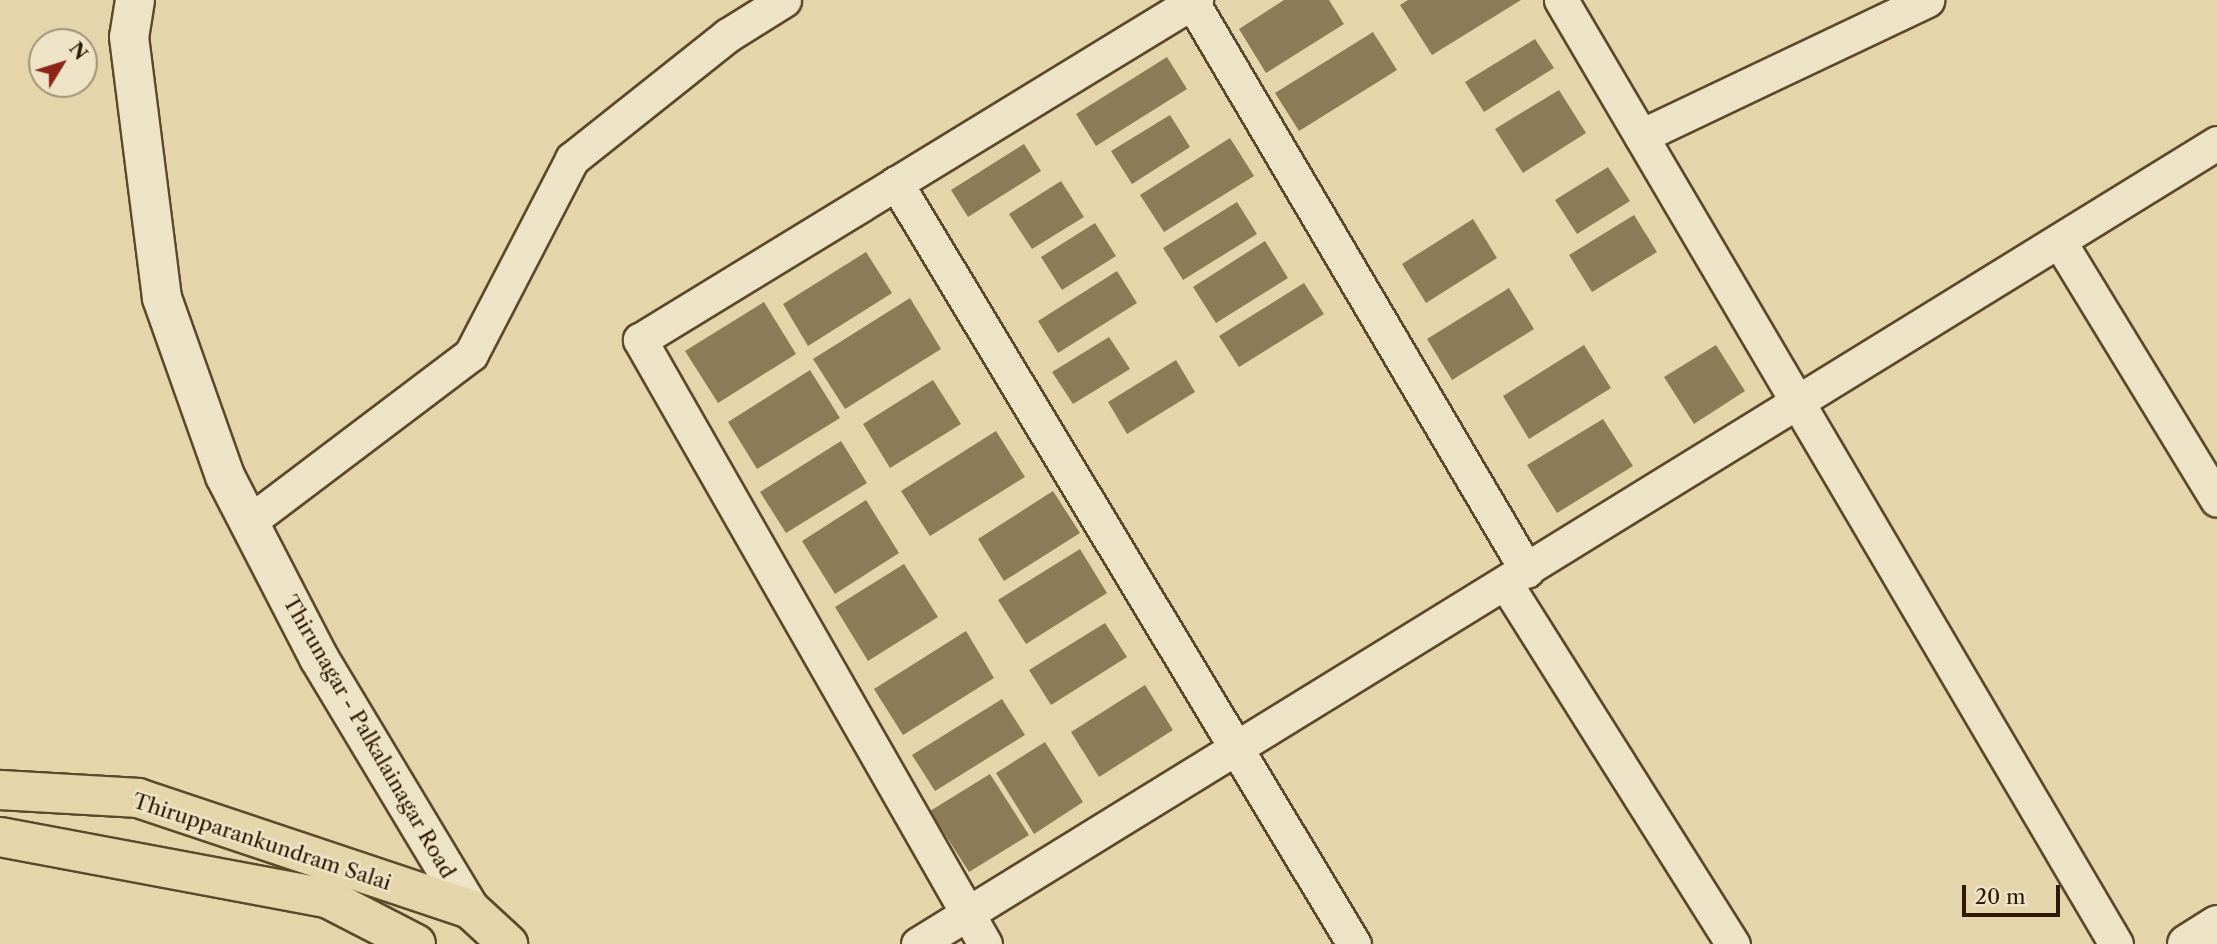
<!DOCTYPE html>
<style>
body{margin:0}
#map{position:relative;width:2217px;height:944px;overflow:hidden;background:#e4d6aa;font-family:"Libre Caslon Text",serif}
div>[style]{position:absolute}
.building>*{inset:0;background:#8d7b58}
.roads{filter:drop-shadow(2px 0 #5c482a) drop-shadow(-2px 0 #5c482a) drop-shadow(0 2px #5c482a) drop-shadow(0 -2px #5c482a)}
.street>*{height:33px;margin:-16.5px;padding:0 16.5px;transform-origin:16.5px;border-radius:16.5px;background:#ede4c8}
.secondary>*{height:38px;margin:-19px;padding:0 19px;transform-origin:19px;border-radius:19px;background:#ede4c8}
.primary>*{height:38px;margin:-19px;padding:0 19px;transform-origin:19px;border-radius:19px;background:#e4d6aa}
span{translate:-50% -50%;white-space:nowrap;text-align:center;line-height:1.15;-webkit-text-stroke:5px #ede4c8;paint-order:stroke}
.street-label{font-size:21px;color:#2f1900}
.north{position:absolute;left:28px;top:28px;width:70px;height:70px;box-sizing:border-box;background:#ede4c8;border:2px solid #a19378;border-radius:50%;rotate:52deg;font-size:19px;font-weight:700;line-height:28px;text-align:center;color:#2f1900}
.north::after{content:'';display:block;margin:auto;width:24px;height:32px;background:#8f2418;clip-path:polygon(50% 0,100% 100%,50% 72%,0 100%)}
.scale{position:absolute;left:1962px;top:885px;width:98px;height:32px;box-sizing:border-box;border:4px solid #2f1900;border-top:0;padding-left:9px;font-size:21px;line-height:24px;white-space:nowrap;color:#2f1900;-webkit-text-stroke:5px #ede4c8;paint-order:stroke}
</style>
<div id="map">
<div class="building">
<i style="clip-path:polygon(1284px 0,1329px 0,1344px 24px,1266px 73px,1239px 29px)"></i>
<i style="clip-path:polygon(1408px 0,1521px 0,1432px 55px,1400px 5px)"></i>
<i style="clip-path:polygon(1373px 32px,1397px 70px,1299px 131px,1275px 93px)"></i>
<i style="clip-path:polygon(1535px 39px,1554px 68px,1484px 112px,1465px 82px)"></i>
<i style="clip-path:polygon(1167px 57px,1187px 89px,1096px 146px,1076px 114px)"></i>
<i style="clip-path:polygon(1559px 90px,1586px 133px,1523px 173px,1495px 129px)"></i>
<i style="clip-path:polygon(1170px 115px,1190px 147px,1132px 184px,1111px 151px)"></i>
<i style="clip-path:polygon(1230px 138px,1254px 176px,1164px 232px,1140px 195px)"></i>
<i style="clip-path:polygon(1024px 144px,1041px 171px,968px 217px,951px 190px)"></i>
<i style="clip-path:polygon(1608px 167px,1630px 201px,1577px 234px,1555px 200px)"></i>
<i style="clip-path:polygon(1061px 181px,1084px 217px,1032px 249px,1009px 214px)"></i>
<i style="clip-path:polygon(1237px 202px,1257px 234px,1183px 280px,1163px 248px)"></i>
<i style="clip-path:polygon(1634px 215px,1657px 252px,1592px 292px,1569px 255px)"></i>
<i style="clip-path:polygon(1473px 219px,1497px 258px,1426px 303px,1402px 264px)"></i>
<i style="clip-path:polygon(1095px 223px,1116px 256px,1062px 290px,1041px 257px)"></i>
<i style="clip-path:polygon(1265px 241px,1288px 278px,1216px 323px,1193px 287px)"></i>
<i style="clip-path:polygon(866px 252px,892px 293px,808px 346px,783px 304px)"></i>
<i style="clip-path:polygon(1117px 271px,1137px 303px,1058px 353px,1038px 321px)"></i>
<i style="clip-path:polygon(1304px 283px,1324px 314px,1239px 367px,1219px 336px)"></i>
<i style="clip-path:polygon(1509px 288px,1534px 329px,1452px 380px,1427px 339px)"></i>
<i style="clip-path:polygon(910px 298px,941px 349px,845px 409px,813px 359px)"></i>
<i style="clip-path:polygon(764px 302px,796px 354px,718px 403px,685px 351px)"></i>
<i style="clip-path:polygon(1109px 337px,1130px 369px,1073px 404px,1052px 372px)"></i>
<i style="clip-path:polygon(1584px 345px,1611px 388px,1529px 439px,1503px 396px)"></i>
<i style="clip-path:polygon(1716px 345px,1745px 391px,1694px 424px,1664px 377px)"></i>
<i style="clip-path:polygon(1176px 360px,1195px 392px,1127px 434px,1108px 402px)"></i>
<i style="clip-path:polygon(810px 370px,840px 418px,757px 469px,728px 422px)"></i>
<i style="clip-path:polygon(933px 380px,961px 424px,890px 468px,863px 424px)"></i>
<i style="clip-path:polygon(1603px 419px,1633px 466px,1557px 513px,1527px 465px)"></i>
<i style="clip-path:polygon(996px 431px,1025px 477px,930px 536px,901px 491px)"></i>
<i style="clip-path:polygon(841px 441px,867px 483px,786px 533px,760px 492px)"></i>
<i style="clip-path:polygon(1053px 491px,1080px 533px,1004px 581px,978px 539px)"></i>
<i style="clip-path:polygon(866px 500px,899px 553px,835px 594px,802px 541px)"></i>
<i style="clip-path:polygon(1080px 549px,1107px 593px,1026px 644px,998px 600px)"></i>
<i style="clip-path:polygon(904px 564px,938px 617px,868px 661px,835px 607px)"></i>
<i style="clip-path:polygon(1105px 623px,1127px 657px,1051px 705px,1029px 670px)"></i>
<i style="clip-path:polygon(966px 631px,994px 678px,903px 735px,874px 689px)"></i>
<i style="clip-path:polygon(1145px 685px,1173px 730px,1099px 777px,1071px 732px)"></i>
<i style="clip-path:polygon(1002px 699px,1025px 735px,935px 791px,912px 755px)"></i>
<i style="clip-path:polygon(1045px 742px,1083px 802px,1034px 834px,996px 773px)"></i>
<i style="clip-path:polygon(990px 774px,1029px 835px,969px 872px,930px 811px)"></i>
</div>
<div class="roads">
<div class="street">
<i style="left:1561px;top:0;width:1095px;rotate:59.55deg"></i>
<i style="left:1192px;top:2px;width:660px;rotate:59.51deg"></i>
<i style="left:1641px;top:136px;width:317px;rotate:-25.4deg"></i>
<i style="left:896px;top:183px;width:888px;rotate:58.96deg"></i>
<i style="left:2059px;top:241px;width:303px;rotate:58.6deg"></i>
<i style="left:249px;top:522px;width:278px;rotate:-37.1deg"></i>
<i style="left:471px;top:354px;width:220px;rotate:-62.6deg"></i>
<i style="left:572px;top:159px;width:199px;rotate:-38.5deg"></i>
<i style="left:728px;top:35px;width:66px;rotate:-32deg"></i>
<i style="left:1506px;top:584px;width:426px;rotate:57.8deg"></i>
<i style="left:918px;top:944px;width:1526px;rotate:-31.66deg"></i>
<i style="left:985px;top:944px;width:696px;rotate:-119.73deg"></i>
<i style="left:640px;top:340px;width:652px;rotate:-31.45deg"></i>
</div>
<div class="secondary">
<i style="left:135px;top:0;width:37px;rotate:99deg"></i>
<i style="left:129px;top:37px;width:263px;rotate:82.8deg"></i>
<i style="left:162px;top:298px;width:189px;rotate:70.5deg"></i>
<i style="left:225px;top:476px;width:205px;rotate:62.7deg"></i>
<i style="left:319px;top:658px;width:293px;rotate:59deg"></i>
<i style="left:2187px;top:944px;width:36px;rotate:-32deg"></i>
</div>
<div class="primary">
<i style="left:0;top:790px;width:138px;rotate:3.3deg"></i>
<i style="left:138px;top:798px;width:350px;rotate:18.5deg"></i>
<i style="left:470px;top:909px;width:52px;rotate:42.6deg"></i>
<i style="left:0;top:837px;width:333px;rotate:10.6deg"></i>
<i style="left:327px;top:898px;width:100px;rotate:27.3deg"></i>
</div>
</div>
<div class="street-label">
<span style="left:369px;top:737px;rotate:60deg">Thirunagar - Palkalainagar Road</span>
<span style="left:262px;top:842px;rotate:18deg">Thirupparankundram Salai</span>
</div>
<div class="north">N</div>
<div class="scale">20 m</div>
</div>
